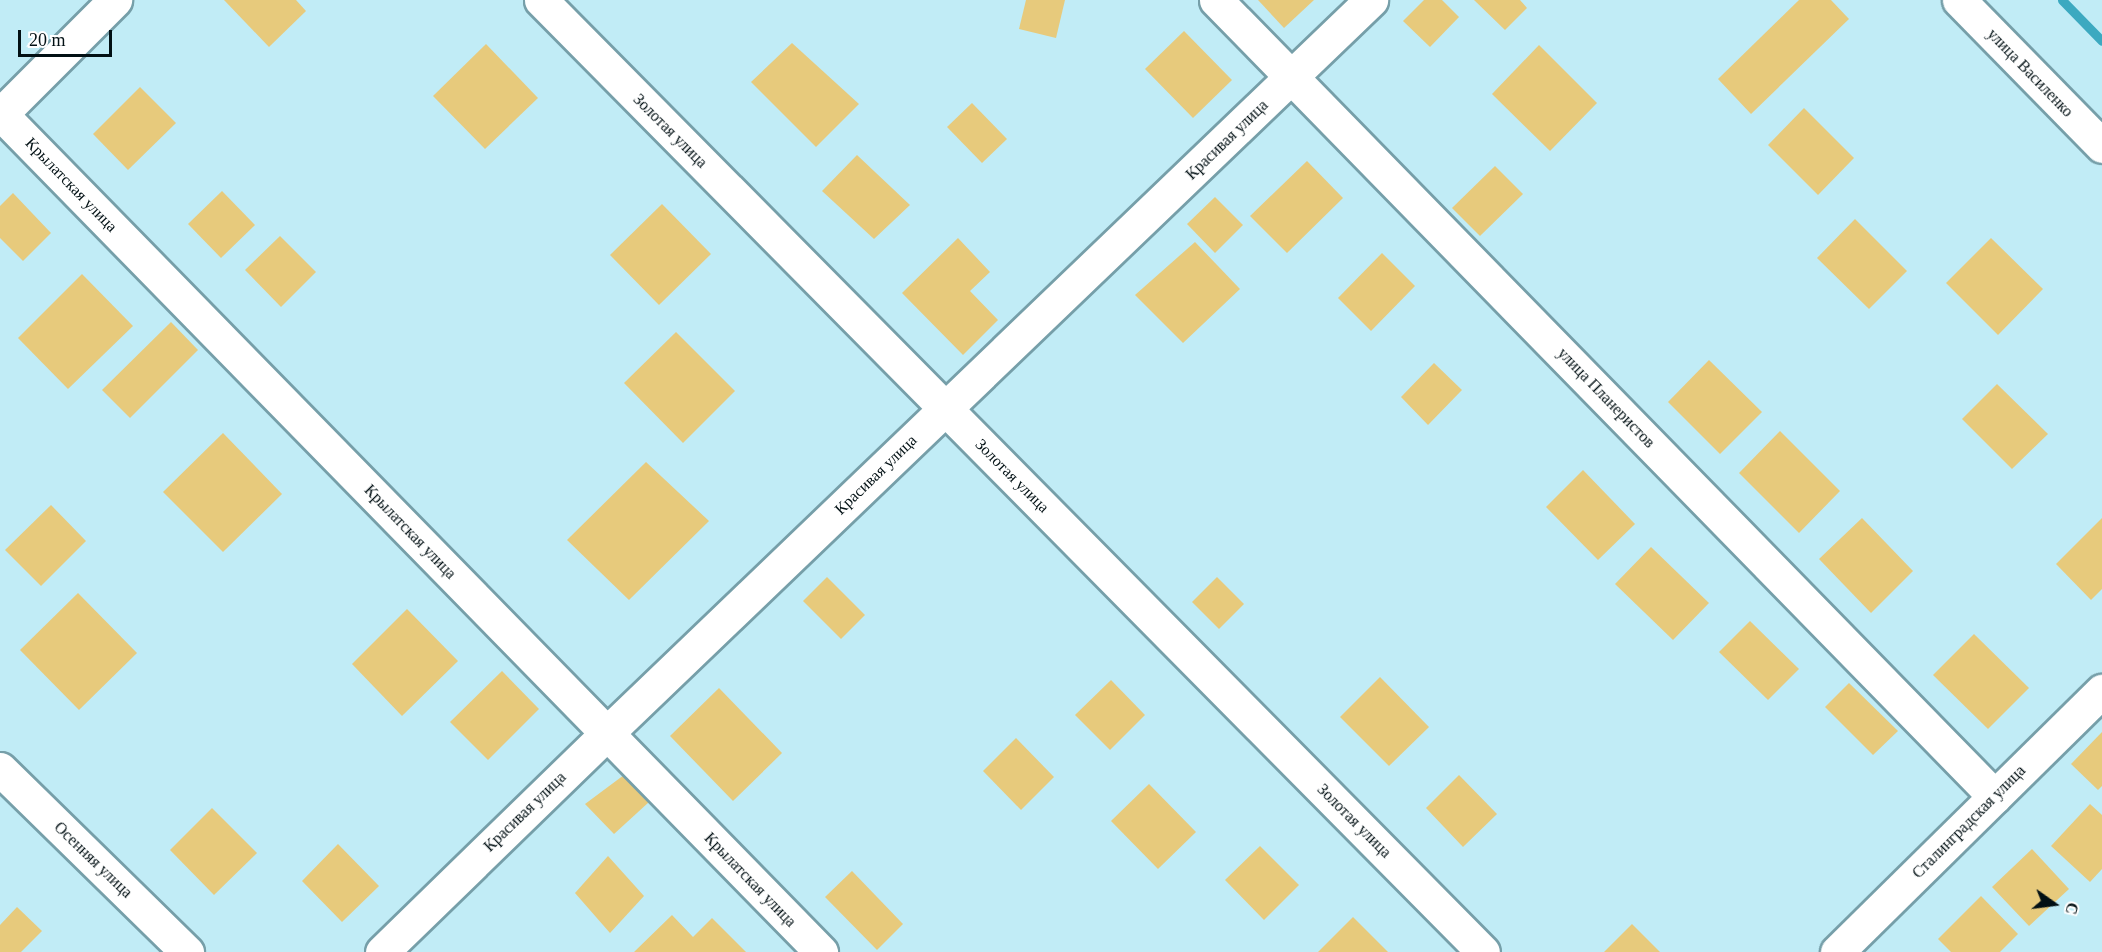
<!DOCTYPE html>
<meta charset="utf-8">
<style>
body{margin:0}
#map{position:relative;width:2102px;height:952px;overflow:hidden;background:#c1ecf6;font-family:Georgia,serif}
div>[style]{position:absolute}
.stream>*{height:9px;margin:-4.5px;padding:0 4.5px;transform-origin:4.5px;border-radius:4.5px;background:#3ca9c0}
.building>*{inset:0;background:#e7ca7c}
.roads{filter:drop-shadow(2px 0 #769fa9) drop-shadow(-2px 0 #769fa9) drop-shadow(0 2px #769fa9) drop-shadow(0 -2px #769fa9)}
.minor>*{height:33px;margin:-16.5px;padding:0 16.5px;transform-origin:16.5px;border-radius:16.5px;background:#fff}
span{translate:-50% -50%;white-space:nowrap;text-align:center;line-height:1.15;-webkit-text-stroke:5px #fff;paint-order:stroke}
.street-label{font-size:16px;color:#021014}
.north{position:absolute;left:2024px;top:874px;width:60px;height:60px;-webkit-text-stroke:4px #fff;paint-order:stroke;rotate:104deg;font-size:16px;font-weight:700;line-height:24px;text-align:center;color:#021014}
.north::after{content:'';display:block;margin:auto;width:21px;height:27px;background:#021014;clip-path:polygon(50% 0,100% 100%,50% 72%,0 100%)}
.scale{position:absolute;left:18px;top:30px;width:94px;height:27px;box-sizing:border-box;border:3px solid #021014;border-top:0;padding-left:8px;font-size:18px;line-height:21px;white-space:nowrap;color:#021014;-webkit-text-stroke:4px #fff;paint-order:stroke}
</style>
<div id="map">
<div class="stream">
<i style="left:2062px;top:0;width:57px;rotate:45.7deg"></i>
</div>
<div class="building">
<i style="clip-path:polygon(224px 0,296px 0,306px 11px,269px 47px)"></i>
<i style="clip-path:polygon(1026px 0,1065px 0,1056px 38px,1019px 29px)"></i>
<i style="clip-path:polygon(1258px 0,1314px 0,1284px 28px)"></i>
<i style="clip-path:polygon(1424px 0,1442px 0,1459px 17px,1430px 47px,1403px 21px)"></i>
<i style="clip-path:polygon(1474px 0,1520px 0,1527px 8px,1505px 30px)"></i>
<i style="clip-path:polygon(1799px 0,1831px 0,1849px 19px,1751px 114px,1718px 79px)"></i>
<i style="clip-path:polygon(1184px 31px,1232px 80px,1193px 118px,1145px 69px)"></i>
<i style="clip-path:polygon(792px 43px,859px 104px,816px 147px,751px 82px)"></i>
<i style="clip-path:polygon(486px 44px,538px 98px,485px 149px,433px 96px)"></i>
<i style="clip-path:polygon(1539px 45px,1597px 103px,1550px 151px,1492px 94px)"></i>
<i style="clip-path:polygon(140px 87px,176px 123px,128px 170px,93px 134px)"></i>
<i style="clip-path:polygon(972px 103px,1007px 139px,982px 163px,947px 127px)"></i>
<i style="clip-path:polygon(1804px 108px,1854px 158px,1818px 195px,1768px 145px)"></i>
<i style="clip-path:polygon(857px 155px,910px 205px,874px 239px,822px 191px)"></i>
<i style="clip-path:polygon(1307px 161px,1343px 198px,1287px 253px,1250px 216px)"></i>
<i style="clip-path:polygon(1495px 166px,1523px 194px,1480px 236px,1452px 208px)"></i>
<i style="clip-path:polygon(222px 191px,255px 225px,221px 258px,188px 224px)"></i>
<i style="clip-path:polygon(13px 193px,51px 233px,23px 261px,0 238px,0 206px)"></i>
<i style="clip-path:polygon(1215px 197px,1243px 225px,1215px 253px,1187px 224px)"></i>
<i style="clip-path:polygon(662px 204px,711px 254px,659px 305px,610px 255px)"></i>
<i style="clip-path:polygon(1855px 219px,1907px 271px,1869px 309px,1817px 258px)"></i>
<i style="clip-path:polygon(280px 236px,316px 272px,281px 307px,245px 270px)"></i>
<i style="clip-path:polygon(958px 238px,990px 272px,970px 291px,998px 320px,963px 355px,902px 293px)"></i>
<i style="clip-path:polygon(1991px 238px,2043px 289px,1998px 335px,1946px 283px)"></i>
<i style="clip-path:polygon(1195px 242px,1240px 289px,1183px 343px,1135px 295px)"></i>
<i style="clip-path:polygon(1382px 253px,1415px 286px,1371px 331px,1338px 298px)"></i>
<i style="clip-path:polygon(82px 274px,133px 326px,68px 389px,18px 338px)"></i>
<i style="clip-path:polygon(171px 322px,198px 350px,130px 418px,102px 390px)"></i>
<i style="clip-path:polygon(676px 332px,735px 391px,683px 443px,624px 383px)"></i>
<i style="clip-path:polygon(1709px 360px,1762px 412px,1720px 454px,1668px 402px)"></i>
<i style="clip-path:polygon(1434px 363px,1462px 390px,1428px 425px,1401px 397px)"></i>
<i style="clip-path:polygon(1997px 384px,2048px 434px,2012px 469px,1962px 419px)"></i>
<i style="clip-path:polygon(1780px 431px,1840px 491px,1799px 533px,1739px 473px)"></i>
<i style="clip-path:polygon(223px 433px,282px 494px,223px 552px,163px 492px)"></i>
<i style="clip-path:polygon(646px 462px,709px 521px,629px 600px,567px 540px)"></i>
<i style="clip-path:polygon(1583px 470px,1635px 524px,1598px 560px,1546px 507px)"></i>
<i style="clip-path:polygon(51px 505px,86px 541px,41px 586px,5px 550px)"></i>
<i style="clip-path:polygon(1862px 518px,1913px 571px,1871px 613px,1819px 559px)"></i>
<i style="clip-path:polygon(2102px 518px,2102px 589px,2091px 600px,2056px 564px)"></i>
<i style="clip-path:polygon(1651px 547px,1709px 603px,1673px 640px,1615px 584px)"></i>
<i style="clip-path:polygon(827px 577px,865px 615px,841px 639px,803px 601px)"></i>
<i style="clip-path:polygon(1217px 577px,1244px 604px,1219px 629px,1192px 602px)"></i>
<i style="clip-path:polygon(78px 593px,137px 653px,79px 710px,20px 650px)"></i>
<i style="clip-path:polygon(407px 609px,458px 661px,402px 716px,352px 664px)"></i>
<i style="clip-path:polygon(1750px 621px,1799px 669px,1768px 700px,1719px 652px)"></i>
<i style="clip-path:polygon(1974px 634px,2029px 688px,1988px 729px,1933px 675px)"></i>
<i style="clip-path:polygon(502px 671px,539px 709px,488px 760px,450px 722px)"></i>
<i style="clip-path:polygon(1380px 677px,1429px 727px,1389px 766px,1340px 717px)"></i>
<i style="clip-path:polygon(1111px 680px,1145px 715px,1110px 750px,1075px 715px)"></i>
<i style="clip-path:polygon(1849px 683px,1898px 731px,1873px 755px,1825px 707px)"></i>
<i style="clip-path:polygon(719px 688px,782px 753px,733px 801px,670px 736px)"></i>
<i style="clip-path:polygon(2102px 732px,2102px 786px,2098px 790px,2071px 764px)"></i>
<i style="clip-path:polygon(1016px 738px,1054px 777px,1021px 810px,983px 771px)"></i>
<i style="clip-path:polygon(624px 775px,649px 802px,614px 834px,585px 804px)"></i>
<i style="clip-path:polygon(1459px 775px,1497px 814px,1463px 847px,1426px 808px)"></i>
<i style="clip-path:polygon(1149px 784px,1196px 832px,1158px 869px,1111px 821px)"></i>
<i style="clip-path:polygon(2090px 804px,2102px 815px,2102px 869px,2090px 882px,2051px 846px)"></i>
<i style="clip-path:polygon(212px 808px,257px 853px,214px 895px,170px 850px)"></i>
<i style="clip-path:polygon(338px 844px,379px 886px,342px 922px,302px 881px)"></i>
<i style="clip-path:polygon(1260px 846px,1299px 885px,1264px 920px,1225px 880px)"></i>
<i style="clip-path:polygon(2032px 849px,2069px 889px,2029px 926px,1992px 887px)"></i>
<i style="clip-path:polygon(608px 856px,644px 896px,610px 933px,575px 893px)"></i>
<i style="clip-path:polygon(852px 871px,903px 924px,877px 950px,825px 897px)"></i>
<i style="clip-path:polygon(1981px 896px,2018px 934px,2000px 952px,1951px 952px,1938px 939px)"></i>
<i style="clip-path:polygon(17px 907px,42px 931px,21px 952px,0 952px,0 925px)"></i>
<i style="clip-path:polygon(672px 915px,693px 937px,712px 918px,746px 952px,634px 952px)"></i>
<i style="clip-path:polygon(1353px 917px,1388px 952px,1318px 952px)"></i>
<i style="clip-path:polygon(1632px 924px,1660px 952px,1604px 952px)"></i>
</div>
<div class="roads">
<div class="minor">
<i style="left:541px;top:0;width:1339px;rotate:45.3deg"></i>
<i style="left:1216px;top:0;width:1114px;rotate:45.65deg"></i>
<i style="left:1959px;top:0;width:204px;rotate:45.6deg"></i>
<i style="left:0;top:113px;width:1174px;rotate:45.62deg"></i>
<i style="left:0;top:115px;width:163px;rotate:-45deg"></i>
<i style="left:0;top:769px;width:262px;rotate:44.4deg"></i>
<i style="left:382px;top:952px;width:314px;rotate:-44.2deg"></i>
<i style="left:607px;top:733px;width:1059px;rotate:-43.81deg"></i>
<i style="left:1837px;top:952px;width:372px;rotate:-44.6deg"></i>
</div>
</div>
<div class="street-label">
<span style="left:2030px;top:73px;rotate:46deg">улица Василенко</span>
<span style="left:670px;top:131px;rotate:45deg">Золотая улица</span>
<span style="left:1227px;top:140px;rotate:-44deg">Красивая улица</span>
<span style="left:71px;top:185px;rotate:46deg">Крылатская улица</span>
<span style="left:1606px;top:398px;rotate:46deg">улица Планеристов</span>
<span style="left:876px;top:475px;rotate:-44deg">Красивая улица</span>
<span style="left:1012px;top:476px;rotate:45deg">Золотая улица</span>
<span style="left:410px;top:532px;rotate:46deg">Крылатская улица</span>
<span style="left:525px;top:812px;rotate:-44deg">Красивая улица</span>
<span style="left:1354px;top:821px;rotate:45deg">Золотая улица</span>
<span style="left:1969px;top:822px;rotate:-45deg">Сталинградская улица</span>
<span style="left:93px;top:860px;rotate:44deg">Осенняя улица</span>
<span style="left:750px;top:880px;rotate:46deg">Крылатская улица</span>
</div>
<div class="north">С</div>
<div class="scale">20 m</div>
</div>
